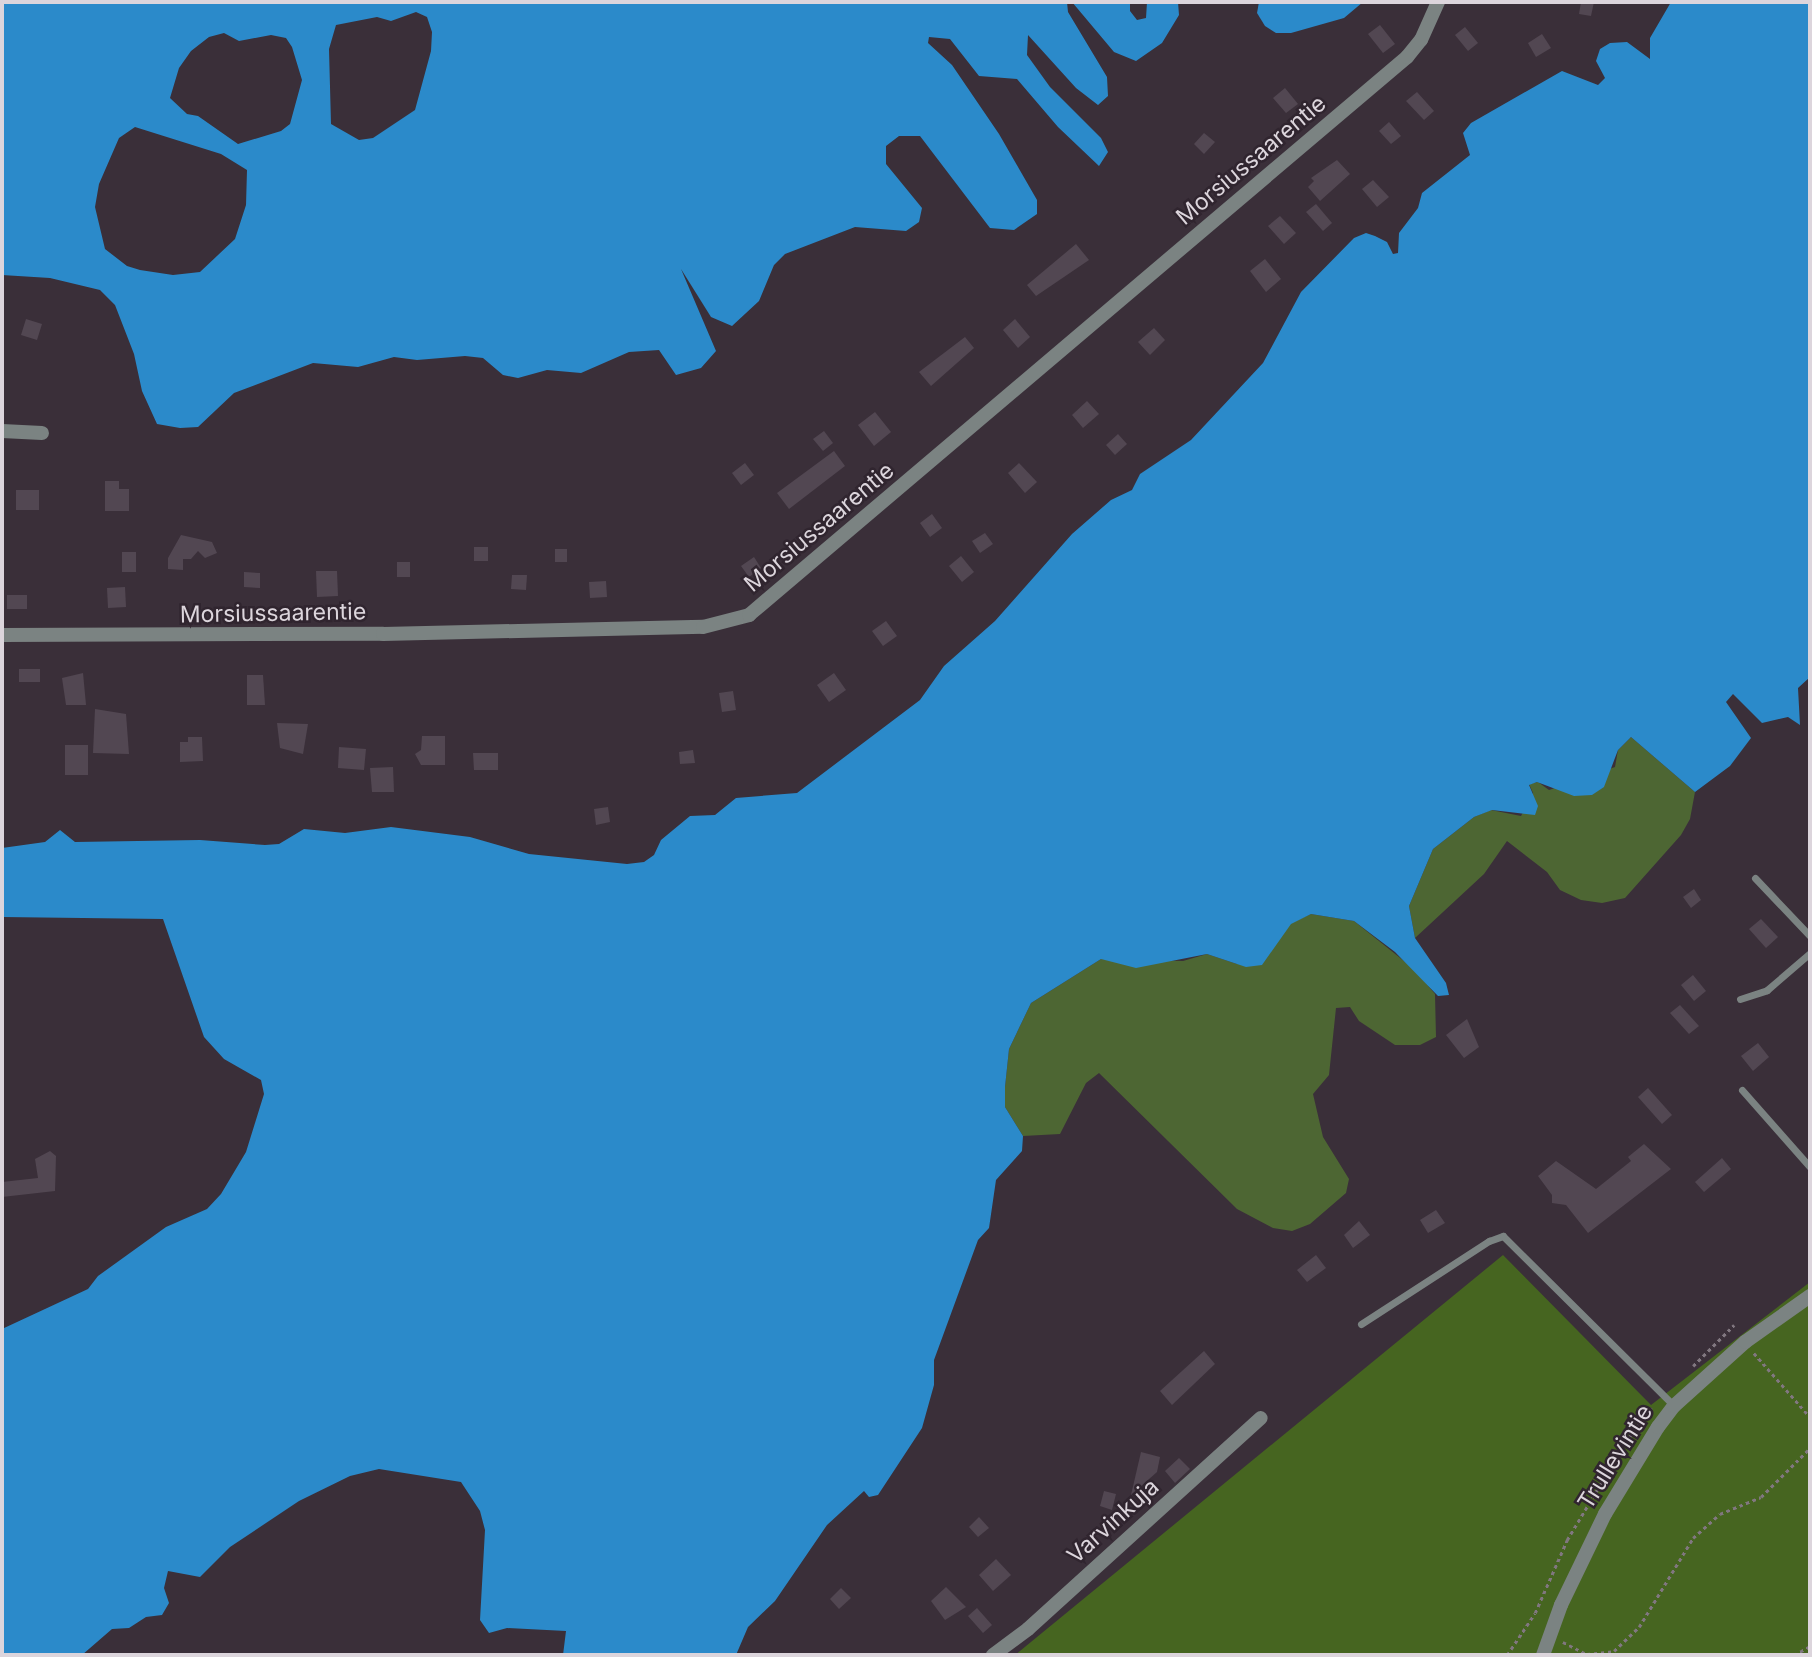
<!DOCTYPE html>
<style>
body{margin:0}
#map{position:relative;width:1812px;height:1657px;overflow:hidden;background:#3a2f39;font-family:Inter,sans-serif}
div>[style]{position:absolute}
.green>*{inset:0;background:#4d6633}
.forest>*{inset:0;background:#466520}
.water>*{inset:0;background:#2b8aca}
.building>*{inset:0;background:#524752}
.path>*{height:2.5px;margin-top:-1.25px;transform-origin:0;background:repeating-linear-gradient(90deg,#817780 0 3.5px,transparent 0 7px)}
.lane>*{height:7px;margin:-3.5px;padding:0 3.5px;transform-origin:3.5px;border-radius:3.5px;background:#7b8382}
.street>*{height:14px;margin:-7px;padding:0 7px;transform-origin:7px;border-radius:7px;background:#7b8382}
span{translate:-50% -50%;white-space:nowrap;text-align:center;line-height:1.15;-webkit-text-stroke:5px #30252f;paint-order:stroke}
.street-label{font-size:23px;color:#dcd5dc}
.frame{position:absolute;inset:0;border:4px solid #dcd5dc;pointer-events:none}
</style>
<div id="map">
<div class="green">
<i style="clip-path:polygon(1631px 737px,1695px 792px,1690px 819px,1681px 835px,1625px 898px,1602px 903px,1581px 900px,1560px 890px,1547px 872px,1507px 841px,1484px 874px,1415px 938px,1409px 906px,1433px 849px,1474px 817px,1491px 810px,1521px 816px,1533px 793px,1529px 784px,1538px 782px,1549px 790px,1615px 767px,1618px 750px)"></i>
<i style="clip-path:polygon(1311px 914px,1354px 921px,1414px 969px,1435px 994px,1436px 1037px,1420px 1045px,1395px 1045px,1359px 1021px,1350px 1007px,1336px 1008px,1329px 1075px,1313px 1094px,1323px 1137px,1349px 1179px,1346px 1193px,1310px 1224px,1292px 1231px,1273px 1228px,1237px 1209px,1099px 1073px,1086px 1083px,1060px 1134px,1023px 1136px,1005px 1107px,1005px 1087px,1009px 1049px,1031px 1003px,1101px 959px,1183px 961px,1207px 954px,1237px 964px,1291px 923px)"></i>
</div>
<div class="forest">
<i style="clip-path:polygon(1503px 1255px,1651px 1405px,1810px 1282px,1810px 1655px,1015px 1655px)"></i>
</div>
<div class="water">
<i style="clip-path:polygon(evenodd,2px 2px,1067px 2px,1068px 12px,1107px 77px,1108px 96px,1098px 105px,1076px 88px,1028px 35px,1027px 55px,1050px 87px,1101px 138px,1108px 152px,1099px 166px,1058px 127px,1017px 79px,979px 76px,950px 39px,929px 37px,928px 43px,952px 65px,999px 134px,1037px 200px,1037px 214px,1014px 230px,990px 228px,920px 136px,899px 136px,886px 146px,886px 164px,922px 208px,919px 222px,906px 231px,855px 227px,785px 254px,774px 265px,759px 301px,732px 326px,711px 317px,681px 269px,716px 351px,701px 368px,676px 375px,659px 350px,629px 352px,581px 373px,547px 370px,518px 378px,503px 375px,483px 358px,465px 356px,417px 360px,394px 357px,358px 367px,313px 363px,234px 393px,198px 427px,180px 428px,157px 424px,142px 391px,134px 354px,115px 305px,100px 290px,50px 278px,2px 275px,2px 2px,416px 12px,427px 17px,432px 32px,431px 51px,415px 110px,373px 138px,359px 140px,331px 124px,329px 49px,336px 25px,377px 17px,391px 21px,416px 12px,2px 2px,224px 33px,239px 41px,271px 35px,286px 38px,292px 47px,302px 80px,290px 124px,281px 131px,238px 144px,198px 116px,187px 114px,170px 98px,179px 68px,191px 51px,209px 37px,224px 33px,2px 2px,135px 127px,221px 154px,247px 170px,246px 205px,235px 239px,200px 272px,173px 275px,140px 270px,127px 266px,105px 249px,95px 207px,99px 184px,119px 138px,135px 127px)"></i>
<i style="clip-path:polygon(1072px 2px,1130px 2px,1130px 11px,1137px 20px,1146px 18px,1147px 2px,1178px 2px,1179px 15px,1162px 43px,1136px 61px,1114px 52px)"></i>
<i style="clip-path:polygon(1259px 2px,1363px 2px,1344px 18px,1291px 33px,1276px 33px,1265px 26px,1257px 13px)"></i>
<i style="clip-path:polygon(1671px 2px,1810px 2px,1810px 677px,1798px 688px,1800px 725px,1788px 717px,1762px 723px,1733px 694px,1726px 702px,1751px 738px,1730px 766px,1695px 792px,1631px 737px,1618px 750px,1604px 787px,1592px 795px,1574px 796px,1537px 782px,1529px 785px,1538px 806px,1535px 815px,1492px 810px,1474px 817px,1433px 849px,1409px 906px,1415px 938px,1446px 983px,1449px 995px,1438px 996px,1395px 952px,1354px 921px,1311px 914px,1291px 924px,1262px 965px,1246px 967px,1207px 954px,1136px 968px,1101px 959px,1031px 1003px,1009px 1049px,1005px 1087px,1005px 1107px,1023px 1136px,1022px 1151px,996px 1180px,989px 1228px,978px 1240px,934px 1360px,934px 1385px,922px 1428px,878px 1495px,869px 1497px,864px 1491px,827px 1525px,775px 1601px,748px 1627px,736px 1655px,563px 1655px,566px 1631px,507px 1628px,489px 1633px,480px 1620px,485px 1530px,480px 1511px,461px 1482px,379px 1469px,350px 1476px,299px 1501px,230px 1547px,200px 1577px,168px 1571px,164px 1588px,169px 1603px,162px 1615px,146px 1617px,129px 1628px,112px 1629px,82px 1655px,2px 1655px,2px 1329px,88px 1289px,98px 1276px,166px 1227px,207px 1209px,221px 1194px,246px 1152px,264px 1094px,261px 1080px,224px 1059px,204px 1037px,163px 919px,2px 917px,2px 848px,45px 842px,60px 830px,75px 842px,200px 840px,265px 845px,279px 844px,304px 829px,345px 833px,391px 827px,470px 837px,529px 854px,627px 864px,644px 862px,654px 855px,661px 840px,690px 816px,715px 815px,736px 798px,797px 793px,920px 700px,944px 666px,995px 621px,1072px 534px,1111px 500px,1132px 490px,1140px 474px,1191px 440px,1263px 363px,1301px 292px,1354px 238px,1366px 233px,1375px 236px,1387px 242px,1393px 254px,1398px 253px,1399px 233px,1418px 208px,1422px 193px,1470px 155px,1463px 133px,1471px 123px,1562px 71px,1598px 85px,1605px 78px,1596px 61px,1600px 49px,1610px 43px,1627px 42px,1650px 59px,1650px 38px)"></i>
</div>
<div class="building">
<i style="clip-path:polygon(1581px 2px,1594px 2px,1591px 16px,1579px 14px)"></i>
<i style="clip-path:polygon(1380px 25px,1395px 44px,1383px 53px,1368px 34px)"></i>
<i style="clip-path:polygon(1465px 27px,1478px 43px,1468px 51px,1455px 35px)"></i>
<i style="clip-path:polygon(1542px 34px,1551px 48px,1536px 57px,1528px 43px)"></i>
<i style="clip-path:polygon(1285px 88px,1298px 104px,1286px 113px,1273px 98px)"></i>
<i style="clip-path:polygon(1417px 92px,1434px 111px,1424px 120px,1406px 101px)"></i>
<i style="clip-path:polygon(1389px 122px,1401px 136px,1391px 144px,1379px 131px)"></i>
<i style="clip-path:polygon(1204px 133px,1215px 142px,1204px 154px,1194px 144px)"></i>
<i style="clip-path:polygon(1337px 160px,1350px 174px,1320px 201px,1308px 187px,1314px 181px,1311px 178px)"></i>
<i style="clip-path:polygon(1373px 180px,1389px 197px,1377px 207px,1362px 189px)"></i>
<i style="clip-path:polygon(1316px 204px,1332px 223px,1323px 231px,1306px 212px)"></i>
<i style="clip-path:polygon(1280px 216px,1296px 233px,1284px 244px,1268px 226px)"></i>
<i style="clip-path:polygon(1076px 244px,1089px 260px,1036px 296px,1027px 285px)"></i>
<i style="clip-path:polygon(1265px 259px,1281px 279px,1266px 292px,1250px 271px)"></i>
<i style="clip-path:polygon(26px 319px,42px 324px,37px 340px,21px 335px)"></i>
<i style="clip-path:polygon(1015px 319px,1030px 337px,1018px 348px,1003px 330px)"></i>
<i style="clip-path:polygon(1154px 328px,1165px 340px,1150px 355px,1138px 342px)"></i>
<i style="clip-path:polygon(965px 337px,974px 348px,931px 386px,919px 372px)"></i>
<i style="clip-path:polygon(1087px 401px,1099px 414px,1083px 428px,1072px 415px)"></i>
<i style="clip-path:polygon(875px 412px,891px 432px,874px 446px,858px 425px)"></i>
<i style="clip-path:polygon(824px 431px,833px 443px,823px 451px,813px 439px)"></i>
<i style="clip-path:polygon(1118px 434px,1127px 444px,1115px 455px,1106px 445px)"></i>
<i style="clip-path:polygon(834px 451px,845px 466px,789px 509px,777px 493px)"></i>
<i style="clip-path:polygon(745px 463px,754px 475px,741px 485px,732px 473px)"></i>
<i style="clip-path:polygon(1019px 463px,1037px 482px,1025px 493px,1008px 473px)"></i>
<i style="clip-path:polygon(105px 481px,119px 481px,119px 489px,129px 489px,129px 511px,105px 511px)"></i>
<i style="clip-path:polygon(16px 490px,39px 490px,39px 510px,16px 510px)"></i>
<i style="clip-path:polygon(932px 514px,942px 528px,930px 537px,920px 523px)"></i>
<i style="clip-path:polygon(985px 533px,993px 544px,980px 553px,972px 541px)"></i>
<i style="clip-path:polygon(181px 535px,212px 542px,217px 553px,205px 558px,198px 551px,191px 559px,183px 559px,183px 570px,168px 569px,168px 558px)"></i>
<i style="clip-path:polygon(474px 547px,488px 547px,488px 561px,474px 561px)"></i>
<i style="clip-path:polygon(555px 549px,567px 549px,567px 562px,555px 562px)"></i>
<i style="clip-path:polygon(122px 552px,136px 552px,136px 572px,122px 572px)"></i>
<i style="clip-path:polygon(961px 556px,974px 572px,962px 582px,949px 566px)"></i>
<i style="clip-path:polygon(754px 557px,761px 568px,749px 577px,741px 566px)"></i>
<i style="clip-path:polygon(397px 562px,410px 562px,410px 577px,397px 577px)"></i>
<i style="clip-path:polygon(316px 571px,337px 571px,338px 596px,317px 597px)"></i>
<i style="clip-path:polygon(244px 572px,260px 573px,260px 588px,244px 587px)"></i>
<i style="clip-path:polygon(512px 575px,527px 575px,526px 590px,511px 589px)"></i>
<i style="clip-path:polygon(606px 581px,607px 597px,590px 598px,589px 582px)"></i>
<i style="clip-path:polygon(125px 587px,126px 607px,108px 608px,107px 588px)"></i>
<i style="clip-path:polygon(7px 595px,27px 595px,27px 609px,7px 609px)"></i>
<i style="clip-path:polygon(886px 621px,897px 636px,883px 646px,872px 631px)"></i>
<i style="clip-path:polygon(19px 669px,40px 669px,40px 682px,19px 682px)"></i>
<i style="clip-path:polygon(83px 673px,86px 705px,66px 705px,62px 678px)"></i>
<i style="clip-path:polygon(834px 673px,846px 690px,829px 702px,817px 685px)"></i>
<i style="clip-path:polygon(247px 675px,263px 675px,265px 705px,247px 705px)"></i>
<i style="clip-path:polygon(733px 691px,736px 710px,722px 712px,719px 693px)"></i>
<i style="clip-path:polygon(95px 709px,126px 714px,129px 754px,93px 753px)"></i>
<i style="clip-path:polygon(277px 723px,308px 724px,303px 754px,280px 748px)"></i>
<i style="clip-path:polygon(422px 736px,445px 736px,445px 765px,421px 765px,415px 754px,421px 750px)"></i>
<i style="clip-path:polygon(188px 737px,202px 737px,203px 761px,180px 762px,180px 742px,188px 742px)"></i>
<i style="clip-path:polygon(65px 745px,88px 745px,88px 775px,65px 775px)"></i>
<i style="clip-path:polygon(339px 747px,366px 749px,364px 770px,338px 768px)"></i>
<i style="clip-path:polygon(693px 750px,695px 763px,680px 764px,679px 752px)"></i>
<i style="clip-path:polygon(473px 753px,498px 753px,498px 770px,474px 770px)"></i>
<i style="clip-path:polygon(393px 767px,394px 792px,372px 792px,370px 768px)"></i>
<i style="clip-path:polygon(608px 807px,610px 822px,596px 825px,594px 809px)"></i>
<i style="clip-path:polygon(1694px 889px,1701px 900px,1691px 908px,1683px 897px)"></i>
<i style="clip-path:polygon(1761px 919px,1778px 937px,1766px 948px,1749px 929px)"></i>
<i style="clip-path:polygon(1693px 975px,1706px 991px,1694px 1001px,1681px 985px)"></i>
<i style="clip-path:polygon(1680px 1005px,1699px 1026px,1689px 1034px,1670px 1013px)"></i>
<i style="clip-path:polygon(1467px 1019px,1479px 1047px,1464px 1058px,1446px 1035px)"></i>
<i style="clip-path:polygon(1758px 1043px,1769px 1057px,1753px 1071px,1741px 1056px)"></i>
<i style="clip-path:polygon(1648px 1088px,1672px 1115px,1662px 1124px,1638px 1097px)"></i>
<i style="clip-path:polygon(1644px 1144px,1671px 1169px,1588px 1233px,1566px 1205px,1552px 1203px,1552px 1195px,1538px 1176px,1556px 1161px,1596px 1189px,1631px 1161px,1628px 1157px)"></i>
<i style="clip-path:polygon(50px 1151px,56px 1156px,55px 1191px,2px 1197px,2px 1182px,38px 1178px,35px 1159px)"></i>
<i style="clip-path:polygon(1722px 1158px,1731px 1169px,1704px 1192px,1695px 1182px)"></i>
<i style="clip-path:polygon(1436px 1210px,1445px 1223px,1428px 1233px,1420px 1220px)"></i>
<i style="clip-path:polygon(1359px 1221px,1370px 1235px,1353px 1248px,1344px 1235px)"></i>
<i style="clip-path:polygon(1316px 1255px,1326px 1268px,1307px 1282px,1297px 1270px)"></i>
<i style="clip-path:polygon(1204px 1351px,1215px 1364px,1172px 1405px,1160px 1391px)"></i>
<i style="clip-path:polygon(1141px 1452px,1160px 1457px,1157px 1472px,1131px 1495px)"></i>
<i style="clip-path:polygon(1179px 1458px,1190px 1469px,1175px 1483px,1165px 1471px)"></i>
<i style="clip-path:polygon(1104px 1491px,1116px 1494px,1112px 1510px,1100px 1506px)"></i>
<i style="clip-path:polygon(979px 1517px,989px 1528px,978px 1537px,969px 1527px)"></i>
<i style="clip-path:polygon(996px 1559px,1011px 1575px,993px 1591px,979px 1575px)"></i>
<i style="clip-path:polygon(946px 1587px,966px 1607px,945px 1620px,931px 1601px)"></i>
<i style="clip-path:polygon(841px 1588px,851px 1598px,839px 1609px,830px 1599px)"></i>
<i style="clip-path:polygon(977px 1608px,992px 1625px,983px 1633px,968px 1616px)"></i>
</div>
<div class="path">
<i style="left:1754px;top:1353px;width:85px;rotate:48.8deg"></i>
<i style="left:1693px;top:1366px;width:58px;rotate:-45deg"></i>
<i style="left:1563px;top:1642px;width:27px;rotate:27deg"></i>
<i style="left:1587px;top:1654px;width:27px;rotate:-6deg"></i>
<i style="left:1614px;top:1651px;width:35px;rotate:-44deg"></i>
<i style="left:1639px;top:1627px;width:104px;rotate:-58.8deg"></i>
<i style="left:1693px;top:1538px;width:36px;rotate:-42deg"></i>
<i style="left:1720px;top:1514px;width:44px;rotate:-22.5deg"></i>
<i style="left:1761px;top:1497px;width:69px;rotate:-45deg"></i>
<i style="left:1507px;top:1655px;width:50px;rotate:-56.3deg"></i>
<i style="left:1535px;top:1613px;width:80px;rotate:-66.3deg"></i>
<i style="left:1567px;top:1540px;width:113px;rotate:-59.1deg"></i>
<i style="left:1625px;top:1443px;width:44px;rotate:-53.4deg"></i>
<i style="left:1794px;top:1655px;width:18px;rotate:-29deg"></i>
</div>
<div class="lane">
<i style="left:1755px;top:878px;width:80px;rotate:46.5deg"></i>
<i style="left:1740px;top:999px;width:28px;rotate:-18deg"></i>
<i style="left:1767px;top:990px;width:57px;rotate:-40.7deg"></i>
<i style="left:1742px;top:1090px;width:103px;rotate:48.6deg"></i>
<i style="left:1361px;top:1324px;width:153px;rotate:-33deg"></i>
<i style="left:1489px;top:1241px;width:15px;rotate:-20deg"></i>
<i style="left:1503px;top:1236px;width:241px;rotate:44.8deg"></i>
</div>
<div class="street">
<i style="left:2px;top:431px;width:40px;rotate:2.9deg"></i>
<i style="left:2px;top:635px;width:381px;rotate:-0.2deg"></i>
<i style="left:383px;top:634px;width:320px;rotate:-1.3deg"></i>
<i style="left:703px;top:627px;width:48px;rotate:-14.6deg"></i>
<i style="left:749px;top:615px;width:863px;rotate:-40.3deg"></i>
<i style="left:1407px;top:57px;width:22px;rotate:-51deg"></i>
<i style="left:1421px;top:40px;width:42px;rotate:-65.9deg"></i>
<i style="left:993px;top:1655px;width:44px;rotate:-36.6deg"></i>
<i style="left:1028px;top:1629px;width:314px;rotate:-42.2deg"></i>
<i style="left:1543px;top:1655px;width:53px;rotate:-70.2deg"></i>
<i style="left:1561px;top:1605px;width:101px;rotate:-64.2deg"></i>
<i style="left:1605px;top:1514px;width:102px;rotate:-58.7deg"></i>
<i style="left:1658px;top:1427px;width:26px;rotate:-53deg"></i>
<i style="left:1674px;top:1406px;width:96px;rotate:-42deg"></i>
<i style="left:1745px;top:1342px;width:80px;rotate:-35.3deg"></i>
</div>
<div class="street-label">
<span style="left:1251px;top:160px;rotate:-40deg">Morsiussaarentie</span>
<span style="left:819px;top:527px;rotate:-40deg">Morsiussaarentie</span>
<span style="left:273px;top:613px;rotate:-1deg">Morsiussaarentie</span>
<span style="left:1615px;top:1457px;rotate:-58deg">Trullevintie</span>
<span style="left:1113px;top:1521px;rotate:-42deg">Varvinkuja</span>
</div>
<div class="frame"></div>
</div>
